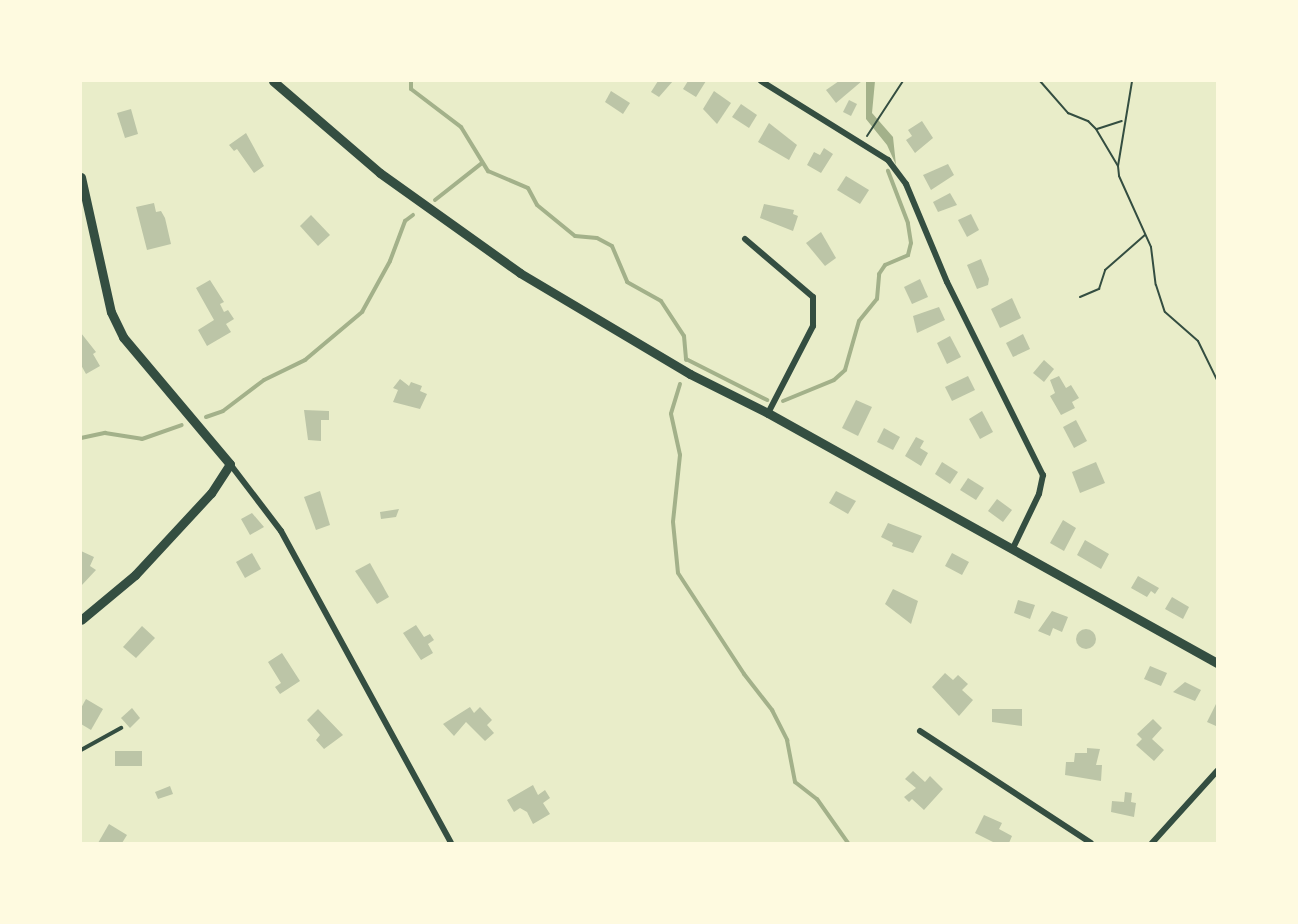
<!DOCTYPE html>
<style>
body{margin:0}
#map{position:relative;width:1298px;height:924px;overflow:hidden;background:#e9edc9;font-family:Inter,sans-serif}
div>[style]{position:absolute}
.water>*{inset:0;background:#a3b18a}
.stream>*{height:4px;margin:-2px;padding:0 2px;transform-origin:2px;border-radius:2px;background:#a3b18a}
.building>*{inset:0;background:#bcc5a7}
.round{border-radius:50%}
.path>*{height:2px;margin:-1px;padding:0 1px;transform-origin:1px;border-radius:1px;background:#344e41}
.service>*{height:4px;margin:-2px;padding:0 2px;transform-origin:2px;border-radius:2px;background:#344e41}
.minor>*{height:6px;margin:-3px;padding:0 3px;transform-origin:3px;border-radius:3px;background:#344e41}
.tertiary>*{height:9px;margin:-4.5px;padding:0 4.5px;transform-origin:4.5px;border-radius:4.5px;background:#344e41}
span{translate:-50% -50%;white-space:nowrap;text-align:center;line-height:1.15;-webkit-text-stroke:5px #fefae0;paint-order:stroke}
.frame{position:absolute;inset:0;border:82px solid #fefae0;pointer-events:none}
</style>
<div id="map">
<div class="water">
<i style="clip-path:polygon(866px 81px,875px 81px,872px 113px,893px 137px,896px 165px,887px 145px,866px 119px)"></i>
</div>
<div class="stream">
<i style="left:411px;top:81px;width:8px;rotate:90deg"></i>
<i style="left:411px;top:89px;width:63px;rotate:37.2deg"></i>
<i style="left:461px;top:127px;width:52px;rotate:58.5deg"></i>
<i style="left:488px;top:171px;width:43px;rotate:23deg"></i>
<i style="left:528px;top:188px;width:19px;rotate:62deg"></i>
<i style="left:537px;top:205px;width:49px;rotate:39.2deg"></i>
<i style="left:575px;top:236px;width:22px;rotate:5deg"></i>
<i style="left:597px;top:238px;width:17px;rotate:28deg"></i>
<i style="left:612px;top:246px;width:39px;rotate:67deg"></i>
<i style="left:627px;top:282px;width:39px;rotate:29deg"></i>
<i style="left:661px;top:301px;width:42px;rotate:56.7deg"></i>
<i style="left:684px;top:336px;width:24px;rotate:85deg"></i>
<i style="left:435px;top:200px;width:60px;rotate:-38.2deg"></i>
<i style="left:686px;top:359px;width:91px;rotate:26.8deg"></i>
<i style="left:680px;top:384px;width:31px;rotate:107deg"></i>
<i style="left:671px;top:414px;width:42px;rotate:77.6deg"></i>
<i style="left:680px;top:455px;width:67px;rotate:96deg"></i>
<i style="left:673px;top:522px;width:51px;rotate:84.4deg"></i>
<i style="left:678px;top:573px;width:121px;rotate:56.8deg"></i>
<i style="left:744px;top:674px;width:46px;rotate:52.1deg"></i>
<i style="left:772px;top:710px;width:34px;rotate:63deg"></i>
<i style="left:787px;top:740px;width:43px;rotate:79.2deg"></i>
<i style="left:795px;top:782px;width:28px;rotate:38deg"></i>
<i style="left:817px;top:799px;width:54px;rotate:54.8deg"></i>
<i style="left:783px;top:401px;width:55px;rotate:-22.4deg"></i>
<i style="left:834px;top:380px;width:15px;rotate:-42deg"></i>
<i style="left:845px;top:370px;width:51px;rotate:-74.1deg"></i>
<i style="left:859px;top:321px;width:28px;rotate:-51deg"></i>
<i style="left:877px;top:299px;width:25px;rotate:-85deg"></i>
<i style="left:879px;top:274px;width:11px;rotate:-56deg"></i>
<i style="left:885px;top:265px;width:25px;rotate:-23deg"></i>
<i style="left:908px;top:255px;width:12px;rotate:-76deg"></i>
<i style="left:911px;top:243px;width:20px;rotate:-99deg"></i>
<i style="left:908px;top:223px;width:56px;rotate:-111deg"></i>
<i style="left:206px;top:417px;width:18px;rotate:-19deg"></i>
<i style="left:223px;top:411px;width:51px;rotate:-37.1deg"></i>
<i style="left:264px;top:380px;width:46px;rotate:-26deg"></i>
<i style="left:305px;top:360px;width:75px;rotate:-40.1deg"></i>
<i style="left:362px;top:312px;width:58px;rotate:-61.2deg"></i>
<i style="left:390px;top:261px;width:43px;rotate:-69.4deg"></i>
<i style="left:405px;top:221px;width:10px;rotate:-37deg"></i>
<i style="left:81px;top:438px;width:25px;rotate:-12deg"></i>
<i style="left:105px;top:433px;width:37px;rotate:9deg"></i>
<i style="left:142px;top:439px;width:42px;rotate:-19.3deg"></i>
</div>
<div class="building">
<i style="clip-path:polygon(658px 81px,673px 81px,659px 97px,651px 92px)"></i>
<i style="clip-path:polygon(688px 81px,706px 81px,696px 97px,683px 89px)"></i>
<i style="clip-path:polygon(839px 81px,862px 81px,836px 103px,826px 90px)"></i>
<i style="clip-path:polygon(611px 91px,630px 103px,623px 114px,605px 102px)"></i>
<i style="clip-path:polygon(714px 91px,731px 103px,717px 124px,703px 109px)"></i>
<i style="clip-path:polygon(849px 100px,857px 104px,851px 116px,843px 112px)"></i>
<i style="clip-path:polygon(741px 104px,757px 115px,749px 128px,732px 117px)"></i>
<i style="clip-path:polygon(131px 109px,138px 134px,125px 138px,117px 113px)"></i>
<i style="clip-path:polygon(922px 121px,933px 138px,915px 153px,906px 140px,912px 136px,908px 130px)"></i>
<i style="clip-path:polygon(769px 123px,797px 145px,789px 160px,758px 142px)"></i>
<i style="clip-path:polygon(246px 133px,264px 166px,254px 173px,237px 149px,234px 151px,229px 145px)"></i>
<i style="clip-path:polygon(824px 148px,833px 154px,821px 173px,807px 165px,814px 152px,820px 155px)"></i>
<i style="clip-path:polygon(948px 164px,954px 175px,931px 190px,923px 175px)"></i>
<i style="clip-path:polygon(846px 176px,869px 190px,860px 204px,837px 190px)"></i>
<i style="clip-path:polygon(950px 193px,957px 205px,938px 212px,933px 202px)"></i>
<i style="clip-path:polygon(154px 203px,156px 212px,161px 211px,165px 218px,171px 244px,147px 250px,136px 207px)"></i>
<i style="clip-path:polygon(764px 204px,794px 210px,793px 214px,798px 216px,793px 231px,760px 218px)"></i>
<i style="clip-path:polygon(971px 214px,979px 230px,967px 237px,958px 220px)"></i>
<i style="clip-path:polygon(311px 215px,330px 235px,318px 246px,300px 226px)"></i>
<i style="clip-path:polygon(821px 232px,836px 258px,825px 266px,806px 243px)"></i>
<i style="clip-path:polygon(981px 259px,989px 279px,988px 285px,977px 289px,967px 265px)"></i>
<i style="clip-path:polygon(920px 279px,928px 297px,912px 304px,904px 287px)"></i>
<i style="clip-path:polygon(210px 280px,224px 302px,220px 304px,224px 312px,228px 310px,234px 319px,226px 324px,231px 332px,207px 346px,198px 330px,214px 320px,196px 288px)"></i>
<i style="clip-path:polygon(1012px 298px,1021px 318px,1000px 328px,991px 309px)"></i>
<i style="clip-path:polygon(939px 307px,945px 320px,917px 333px,913px 316px)"></i>
<i style="clip-path:polygon(81px 333px,96px 352px,93px 354px,100px 366px,86px 374px,81px 365px)"></i>
<i style="clip-path:polygon(1023px 334px,1030px 349px,1013px 357px,1006px 343px)"></i>
<i style="clip-path:polygon(950px 336px,961px 357px,947px 364px,937px 343px)"></i>
<i style="clip-path:polygon(1044px 360px,1054px 369px,1044px 382px,1033px 373px)"></i>
<i style="clip-path:polygon(968px 376px,975px 390px,952px 401px,945px 387px)"></i>
<i style="clip-path:polygon(1059px 376px,1066px 388px,1071px 385px,1079px 398px,1072px 402px,1075px 408px,1061px 415px,1050px 396px,1055px 393px,1050px 380px)"></i>
<i style="clip-path:polygon(400px 379px,409px 386px,411px 382px,422px 386px,420px 391px,427px 394px,420px 409px,393px 402px,398px 390px,393px 388px)"></i>
<i style="clip-path:polygon(856px 400px,872px 407px,858px 436px,842px 428px)"></i>
<i style="clip-path:polygon(304px 410px,329px 411px,329px 420px,321px 420px,321px 441px,308px 440px)"></i>
<i style="clip-path:polygon(982px 411px,993px 432px,980px 439px,969px 419px)"></i>
<i style="clip-path:polygon(1076px 420px,1087px 441px,1074px 448px,1063px 427px)"></i>
<i style="clip-path:polygon(884px 428px,900px 437px,893px 450px,877px 442px)"></i>
<i style="clip-path:polygon(916px 437px,924px 441px,920px 448px,928px 453px,921px 466px,905px 456px)"></i>
<i style="clip-path:polygon(942px 462px,958px 472px,950px 484px,935px 474px)"></i>
<i style="clip-path:polygon(1096px 462px,1105px 483px,1080px 493px,1072px 472px)"></i>
<i style="clip-path:polygon(968px 478px,984px 488px,976px 500px,960px 490px)"></i>
<i style="clip-path:polygon(320px 491px,330px 525px,316px 530px,304px 497px)"></i>
<i style="clip-path:polygon(836px 491px,856px 501px,848px 514px,829px 503px)"></i>
<i style="clip-path:polygon(997px 499px,1012px 510px,1003px 522px,988px 511px)"></i>
<i style="clip-path:polygon(399px 509px,396px 517px,381px 519px,380px 512px)"></i>
<i style="clip-path:polygon(252px 513px,264px 527px,250px 535px,241px 519px)"></i>
<i style="clip-path:polygon(1063px 520px,1076px 528px,1064px 551px,1050px 543px)"></i>
<i style="clip-path:polygon(888px 523px,922px 536px,913px 553px,892px 546px,893px 543px,881px 537px)"></i>
<i style="clip-path:polygon(1085px 540px,1109px 554px,1101px 569px,1077px 555px)"></i>
<i style="clip-path:polygon(81px 551px,94px 557px,90px 566px,96px 570px,81px 586px)"></i>
<i style="clip-path:polygon(252px 553px,261px 569px,245px 578px,236px 562px)"></i>
<i style="clip-path:polygon(952px 553px,969px 562px,962px 575px,945px 566px)"></i>
<i style="clip-path:polygon(370px 563px,389px 597px,377px 604px,355px 571px)"></i>
<i style="clip-path:polygon(1138px 576px,1159px 588px,1155px 594px,1151px 591px,1147px 597px,1131px 588px)"></i>
<i style="clip-path:polygon(893px 589px,918px 601px,911px 624px,885px 604px)"></i>
<i style="clip-path:polygon(1172px 597px,1189px 607px,1183px 619px,1165px 609px)"></i>
<i style="clip-path:polygon(1018px 600px,1035px 605px,1030px 619px,1014px 613px)"></i>
<i style="clip-path:polygon(1052px 611px,1068px 617px,1062px 632px,1053px 628px,1050px 636px,1038px 631px)"></i>
<i style="clip-path:polygon(416px 625px,424px 637px,430px 634px,434px 640px,428px 644px,433px 653px,421px 660px,403px 633px)"></i>
<i style="clip-path:polygon(142px 626px,155px 638px,136px 658px,123px 647px)"></i>
<i class="round" style="left:1076px;top:629px;width:20px;height:20px"></i>
<i style="clip-path:polygon(282px 653px,300px 681px,280px 694px,275px 687px,281px 683px,268px 662px)"></i>
<i style="clip-path:polygon(1150px 666px,1167px 673px,1161px 686px,1144px 679px)"></i>
<i style="clip-path:polygon(945px 673px,953px 680px,958px 675px,968px 684px,962px 690px,973px 700px,959px 716px,932px 687px)"></i>
<i style="clip-path:polygon(1185px 682px,1201px 690px,1195px 701px,1173px 692px)"></i>
<i style="clip-path:polygon(86px 699px,103px 709px,91px 730px,81px 724px,81px 708px)"></i>
<i style="clip-path:polygon(1217px 702px,1217px 723px,1216px 726px,1207px 722px)"></i>
<i style="clip-path:polygon(470px 707px,474px 713px,480px 707px,492px 720px,487px 725px,494px 733px,485px 741px,466px 722px,454px 736px,443px 724px)"></i>
<i style="clip-path:polygon(132px 708px,140px 718px,130px 728px,121px 718px)"></i>
<i style="clip-path:polygon(318px 709px,343px 735px,324px 749px,316px 740px,320px 735px,307px 720px)"></i>
<i style="clip-path:polygon(992px 709px,1022px 709px,1022px 726px,992px 722px)"></i>
<i style="clip-path:polygon(1153px 719px,1162px 728px,1152px 739px,1164px 750px,1154px 761px,1136px 745px,1142px 739px,1137px 734px)"></i>
<i style="clip-path:polygon(1087px 748px,1100px 749px,1096px 765px,1102px 765px,1101px 781px,1065px 775px,1066px 762px,1074px 762px,1075px 753px,1087px 753px)"></i>
<i style="clip-path:polygon(115px 751px,142px 751px,142px 766px,115px 766px)"></i>
<i style="clip-path:polygon(913px 771px,925px 782px,930px 776px,943px 789px,924px 810px,912px 799px,909px 802px,904px 797px,916px 788px,905px 779px)"></i>
<i style="clip-path:polygon(533px 785px,538px 795px,545px 790px,550px 798px,543px 803px,550px 814px,533px 824px,527px 812px,520px 808px,514px 812px,507px 800px)"></i>
<i style="clip-path:polygon(170px 786px,173px 794px,158px 799px,155px 792px)"></i>
<i style="clip-path:polygon(1125px 792px,1132px 793px,1131px 802px,1136px 803px,1134px 817px,1111px 812px,1112px 801px,1124px 802px)"></i>
<i style="clip-path:polygon(984px 815px,1002px 823px,999px 829px,1012px 836px,1009px 843px,995px 843px,975px 833px)"></i>
<i style="clip-path:polygon(109px 824px,127px 835px,122px 843px,98px 843px)"></i>
</div>
<div class="path">
<i style="left:1040px;top:81px;width:43px;rotate:48.8deg"></i>
<i style="left:1068px;top:113px;width:22px;rotate:22deg"></i>
<i style="left:1088px;top:121px;width:11px;rotate:45deg"></i>
<i style="left:1096px;top:129px;width:43px;rotate:59.3deg"></i>
<i style="left:1118px;top:166px;width:10px;rotate:84deg"></i>
<i style="left:1119px;top:176px;width:78px;rotate:65.7deg"></i>
<i style="left:1151px;top:247px;width:38px;rotate:83deg"></i>
<i style="left:1156px;top:285px;width:28px;rotate:72deg"></i>
<i style="left:1165px;top:312px;width:44px;rotate:41.3deg"></i>
<i style="left:1198px;top:341px;width:43px;rotate:64deg"></i>
<i style="left:1097px;top:129px;width:26px;rotate:-18deg"></i>
<i style="left:867px;top:136px;width:66px;rotate:-56.8deg"></i>
<i style="left:1118px;top:166px;width:86px;rotate:-80.6deg"></i>
<i style="left:1080px;top:297px;width:21px;rotate:-23deg"></i>
<i style="left:1099px;top:289px;width:20px;rotate:-72deg"></i>
<i style="left:1105px;top:270px;width:53px;rotate:-41.2deg"></i>
</div>
<div class="service">
<i style="left:81px;top:750px;width:46px;rotate:-28.8deg"></i>
</div>
<div class="minor">
<i style="left:761px;top:81px;width:150px;rotate:31.9deg"></i>
<i style="left:888px;top:160px;width:30px;rotate:53deg"></i>
<i style="left:906px;top:184px;width:106px;rotate:67.3deg"></i>
<i style="left:947px;top:282px;width:216px;rotate:63.6deg"></i>
<i style="left:1043px;top:475px;width:19px;rotate:102deg"></i>
<i style="left:1039px;top:494px;width:62px;rotate:115.7deg"></i>
<i style="left:745px;top:239px;width:89px;rotate:40.5deg"></i>
<i style="left:813px;top:297px;width:29px;rotate:90deg"></i>
<i style="left:813px;top:326px;width:98px;rotate:117.3deg"></i>
<i style="left:230px;top:464px;width:84px;rotate:52.7deg"></i>
<i style="left:281px;top:531px;width:355px;rotate:61.4deg"></i>
<i style="left:920px;top:731px;width:204px;rotate:33.2deg"></i>
<i style="left:1152px;top:843px;width:97px;rotate:-47.9deg"></i>
</div>
<div class="tertiary">
<i style="left:273px;top:81px;width:141px;rotate:40.7deg"></i>
<i style="left:380px;top:173px;width:172px;rotate:35.5deg"></i>
<i style="left:520px;top:273px;width:198px;rotate:30.7deg"></i>
<i style="left:690px;top:374px;width:87px;rotate:26.6deg"></i>
<i style="left:768px;top:413px;width:514px;rotate:29.11deg"></i>
<i style="left:81px;top:177px;width:138px;rotate:77.5deg"></i>
<i style="left:111px;top:312px;width:28px;rotate:64deg"></i>
<i style="left:123px;top:337px;width:166px;rotate:49.9deg"></i>
<i style="left:230px;top:464px;width:35px;rotate:123deg"></i>
<i style="left:211px;top:493px;width:112px;rotate:132.8deg"></i>
<i style="left:135px;top:575px;width:70px;rotate:140.2deg"></i>
</div>
<div class="frame"></div>
</div>
